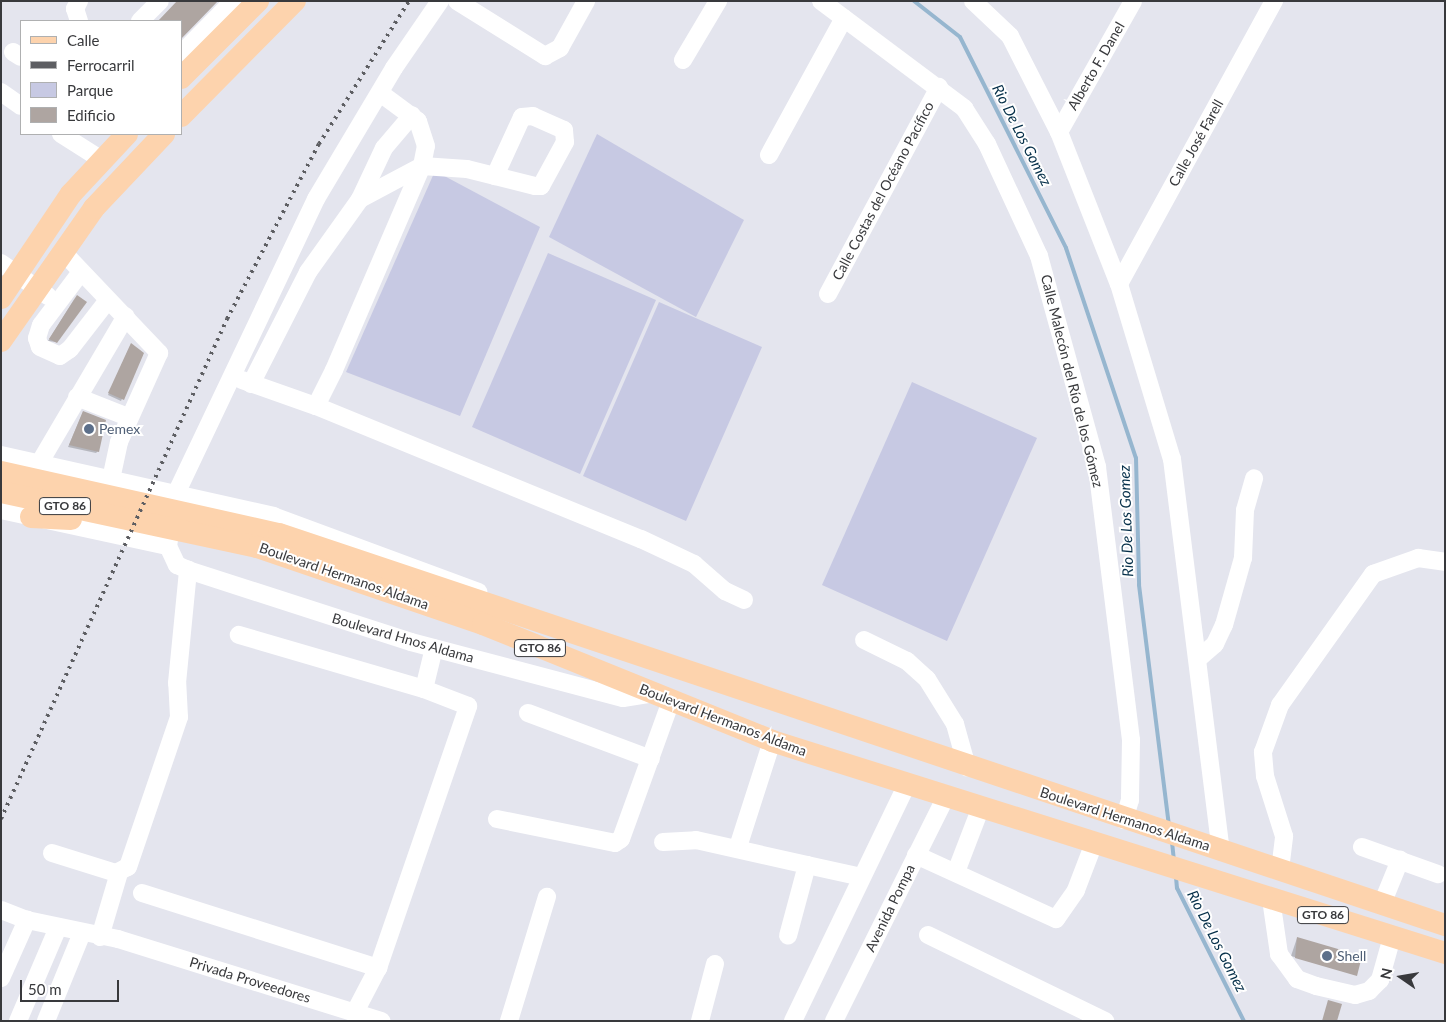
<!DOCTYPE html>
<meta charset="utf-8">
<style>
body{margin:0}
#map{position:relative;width:1446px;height:1022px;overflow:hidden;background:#e4e5ee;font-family:Lato,sans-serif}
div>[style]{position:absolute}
.green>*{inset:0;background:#c7c9e3}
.shadow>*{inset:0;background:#0003}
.stream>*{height:4px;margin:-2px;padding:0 2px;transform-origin:2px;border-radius:2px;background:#96b6cf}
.building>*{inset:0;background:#aea5a1}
.minor>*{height:18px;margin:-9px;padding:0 9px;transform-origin:9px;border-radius:9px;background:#fff}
.major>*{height:22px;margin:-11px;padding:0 11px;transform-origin:11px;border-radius:11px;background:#fdd3ad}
.rail>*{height:4px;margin-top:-2px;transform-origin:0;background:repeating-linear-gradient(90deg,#5d5e62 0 2.5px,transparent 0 7.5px)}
.dots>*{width:14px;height:14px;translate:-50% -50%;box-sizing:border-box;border:2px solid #fff;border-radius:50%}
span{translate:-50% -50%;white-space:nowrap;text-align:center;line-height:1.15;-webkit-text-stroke:4px #fff;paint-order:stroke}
.shield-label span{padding:1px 4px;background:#fff;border:1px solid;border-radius:4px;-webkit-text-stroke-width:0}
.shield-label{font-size:12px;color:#38393c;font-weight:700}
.street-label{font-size:14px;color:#38393c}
.service-label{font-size:14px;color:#4e5e75}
.left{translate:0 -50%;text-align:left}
.water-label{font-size:15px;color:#052f49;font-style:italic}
.frame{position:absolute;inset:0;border:2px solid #38393c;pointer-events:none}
.legend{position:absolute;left:20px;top:20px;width:162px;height:115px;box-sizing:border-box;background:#fff;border:1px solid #afb0b1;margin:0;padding:6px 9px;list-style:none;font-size:15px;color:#38393c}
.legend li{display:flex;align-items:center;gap:10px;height:25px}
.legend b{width:25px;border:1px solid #afb0b1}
.north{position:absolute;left:1376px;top:952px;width:50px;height:50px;-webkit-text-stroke:4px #fff;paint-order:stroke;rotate:283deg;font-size:14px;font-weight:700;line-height:20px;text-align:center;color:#38393c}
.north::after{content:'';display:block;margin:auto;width:18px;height:22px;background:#38393c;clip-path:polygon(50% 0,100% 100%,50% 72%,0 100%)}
.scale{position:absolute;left:20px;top:980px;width:99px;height:22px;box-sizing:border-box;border:2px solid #38393c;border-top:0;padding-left:6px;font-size:15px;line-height:18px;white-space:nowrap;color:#38393c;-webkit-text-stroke:4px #fff;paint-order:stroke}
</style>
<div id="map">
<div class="green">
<i style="clip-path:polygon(597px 134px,744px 220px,696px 317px,549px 237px)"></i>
<i style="clip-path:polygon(435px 171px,540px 227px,460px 416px,346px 372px)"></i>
<i style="clip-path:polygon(548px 253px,656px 300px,580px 474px,472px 427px)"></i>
<i style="clip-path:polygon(659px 302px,762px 347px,686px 521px,583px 476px)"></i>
<i style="clip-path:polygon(912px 382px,1037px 438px,947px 641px,822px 585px)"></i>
</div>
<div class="shadow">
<i style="clip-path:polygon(75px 298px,56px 342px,48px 341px)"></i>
<i style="clip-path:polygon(131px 344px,143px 353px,121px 401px,108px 395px)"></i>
<i style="clip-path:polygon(83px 412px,98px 451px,96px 453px,68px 447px)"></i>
<i style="clip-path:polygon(1297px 938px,1356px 975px,1291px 956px)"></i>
</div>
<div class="stream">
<i style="left:914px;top:1px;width:58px;rotate:38deg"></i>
<i style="left:960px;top:37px;width:236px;rotate:63.3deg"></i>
<i style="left:1066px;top:248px;width:221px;rotate:71.6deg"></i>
<i style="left:1136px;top:458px;width:127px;rotate:88.6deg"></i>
<i style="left:1139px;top:585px;width:242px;rotate:82.9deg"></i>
<i style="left:1172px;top:842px;width:18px;rotate:84deg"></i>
<i style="left:1176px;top:877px;width:11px;rotate:85deg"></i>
<i style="left:1177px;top:888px;width:149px;rotate:63.3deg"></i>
</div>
<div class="building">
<i style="clip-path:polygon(177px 1px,218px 1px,181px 39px,181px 21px,158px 21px)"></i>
<i style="clip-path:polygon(77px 295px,87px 302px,57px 343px,49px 339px)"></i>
<i style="clip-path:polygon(131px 343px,144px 353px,124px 400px,108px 393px)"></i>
<i style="clip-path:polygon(83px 411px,106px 420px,99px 452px,69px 445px)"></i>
<i style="clip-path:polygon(1297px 937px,1362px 956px,1357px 976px,1295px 958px)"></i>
<i style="clip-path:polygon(1328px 1000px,1342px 1004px,1337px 1021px,1322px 1021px)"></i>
</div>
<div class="minor">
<i style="left:440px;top:1px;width:81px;rotate:124.5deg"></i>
<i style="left:394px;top:68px;width:152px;rotate:120.8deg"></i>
<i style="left:316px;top:199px;width:324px;rotate:115.4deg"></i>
<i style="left:177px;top:492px;width:55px;rotate:99.5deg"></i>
<i style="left:168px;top:546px;width:21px;rotate:65deg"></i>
<i style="left:177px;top:565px;width:12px;rotate:24deg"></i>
<i style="left:188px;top:570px;width:234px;rotate:17.9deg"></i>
<i style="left:411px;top:642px;width:219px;rotate:14.8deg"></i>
<i style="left:623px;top:698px;width:30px;rotate:-9deg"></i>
<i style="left:457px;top:1px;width:104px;rotate:32deg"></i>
<i style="left:545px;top:56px;width:17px;rotate:-28deg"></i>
<i style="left:560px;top:48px;width:54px;rotate:-61deg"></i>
<i style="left:821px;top:1px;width:179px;rotate:36.8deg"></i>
<i style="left:964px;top:108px;width:43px;rotate:57.4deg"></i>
<i style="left:987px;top:144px;width:123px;rotate:65.1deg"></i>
<i style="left:1039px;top:256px;width:219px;rotate:74.6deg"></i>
<i style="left:1097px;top:467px;width:275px;rotate:82.9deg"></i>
<i style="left:1131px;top:740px;width:60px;rotate:91deg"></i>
<i style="left:1130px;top:800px;width:21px;rotate:107deg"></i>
<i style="left:973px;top:1px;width:51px;rotate:43.4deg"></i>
<i style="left:1010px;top:36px;width:108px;rotate:63deg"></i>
<i style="left:1059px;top:132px;width:163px;rotate:68.5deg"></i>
<i style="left:1119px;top:284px;width:183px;rotate:73.2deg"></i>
<i style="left:1172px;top:459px;width:394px;rotate:82.9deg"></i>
<i style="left:79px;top:21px;width:13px;rotate:-108deg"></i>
<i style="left:75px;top:9px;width:9px;rotate:-63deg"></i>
<i style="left:140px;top:21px;width:28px;rotate:-45deg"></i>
<i style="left:13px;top:52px;width:9px;rotate:32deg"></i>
<i style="left:181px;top:54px;width:74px;rotate:-45.5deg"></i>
<i style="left:683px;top:60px;width:69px;rotate:-59.3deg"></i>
<i style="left:1px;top:92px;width:24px;rotate:35deg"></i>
<i style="left:1059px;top:132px;width:150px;rotate:-60.5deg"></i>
<i style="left:61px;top:134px;width:49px;rotate:32.4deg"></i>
<i style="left:769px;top:155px;width:156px;rotate:-61.3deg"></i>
<i style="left:360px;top:199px;width:56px;rotate:-64.8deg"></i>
<i style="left:384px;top:148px;width:43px;rotate:-49.7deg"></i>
<i style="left:62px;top:251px;width:141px;rotate:46.4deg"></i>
<i style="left:159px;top:353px;width:98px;rotate:114.2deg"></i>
<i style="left:119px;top:442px;width:91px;rotate:102.1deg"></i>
<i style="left:1px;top:263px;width:57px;rotate:35.1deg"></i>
<i style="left:81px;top:272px;width:66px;rotate:127deg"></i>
<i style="left:41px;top:325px;width:14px;rotate:107deg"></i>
<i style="left:37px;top:338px;width:9px;rotate:72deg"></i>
<i style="left:40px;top:347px;width:22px;rotate:24deg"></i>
<i style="left:60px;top:356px;width:12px;rotate:-35deg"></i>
<i style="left:70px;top:349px;width:62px;rotate:-52.2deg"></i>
<i style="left:1119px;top:284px;width:323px;rotate:-61.3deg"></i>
<i style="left:828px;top:294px;width:235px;rotate:-61.8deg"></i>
<i style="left:242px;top:380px;width:78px;rotate:19.4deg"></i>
<i style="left:316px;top:406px;width:40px;rotate:-63.4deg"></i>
<i style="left:334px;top:370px;width:222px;rotate:-66.7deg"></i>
<i style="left:422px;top:166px;width:20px;rotate:-79deg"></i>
<i style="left:426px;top:146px;width:26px;rotate:-108deg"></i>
<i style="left:418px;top:121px;width:47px;rotate:-143.6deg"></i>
<i style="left:251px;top:384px;width:126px;rotate:-63deg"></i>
<i style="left:308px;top:272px;width:90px;rotate:-54.5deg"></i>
<i style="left:360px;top:199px;width:70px;rotate:-28deg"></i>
<i style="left:422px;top:166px;width:45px;rotate:3.8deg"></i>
<i style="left:467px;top:169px;width:70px;rotate:14deg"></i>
<i style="left:535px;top:186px;width:6px"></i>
<i style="left:541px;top:186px;width:50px;rotate:-61.4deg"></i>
<i style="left:565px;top:142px;width:12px;rotate:-95deg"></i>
<i style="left:564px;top:130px;width:34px;rotate:-156deg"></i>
<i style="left:533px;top:116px;width:11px;rotate:175deg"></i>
<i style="left:522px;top:117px;width:65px;rotate:114.6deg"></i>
<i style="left:77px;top:397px;width:55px;rotate:21.4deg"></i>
<i style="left:316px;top:406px;width:351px;rotate:22.3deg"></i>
<i style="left:641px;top:539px;width:59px;rotate:25.3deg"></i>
<i style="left:694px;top:564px;width:41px;rotate:41.1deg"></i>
<i style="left:725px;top:591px;width:21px;rotate:25deg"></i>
<i style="left:1px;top:455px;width:279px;rotate:12.6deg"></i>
<i style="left:273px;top:516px;width:219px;rotate:20.3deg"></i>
<i style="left:40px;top:462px;width:169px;rotate:-59.5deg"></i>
<i style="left:1px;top:510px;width:171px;rotate:12.2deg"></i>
<i style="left:864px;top:640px;width:48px;rotate:26deg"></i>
<i style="left:907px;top:661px;width:27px;rotate:42deg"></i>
<i style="left:927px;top:679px;width:53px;rotate:58.1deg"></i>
<i style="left:955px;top:724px;width:45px;rotate:74.4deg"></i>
<i style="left:1199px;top:658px;width:21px;rotate:-41deg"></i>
<i style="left:1215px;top:644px;width:21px;rotate:-65deg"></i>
<i style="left:1224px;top:625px;width:70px;rotate:-74.2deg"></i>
<i style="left:1243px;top:558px;width:48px;rotate:-87.6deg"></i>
<i style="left:1245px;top:510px;width:33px;rotate:-74deg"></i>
<i style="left:424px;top:689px;width:42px;rotate:-76.3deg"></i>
<i style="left:528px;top:713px;width:131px;rotate:20.5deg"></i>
<i style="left:497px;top:819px;width:120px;rotate:11.5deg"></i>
<i style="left:615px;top:843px;width:7px;rotate:-34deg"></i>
<i style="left:621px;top:839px;width:147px;rotate:-70.1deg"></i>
<i style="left:663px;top:842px;width:33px;rotate:-3deg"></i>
<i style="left:696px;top:840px;width:114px;rotate:12.7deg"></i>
<i style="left:807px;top:865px;width:73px;rotate:105deg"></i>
<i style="left:738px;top:847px;width:111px;rotate:-72.2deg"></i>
<i style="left:1362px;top:847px;width:81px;rotate:19.6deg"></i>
<i style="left:52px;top:853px;width:67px;rotate:17.4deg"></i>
<i style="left:116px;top:873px;width:13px;rotate:-27deg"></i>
<i style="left:128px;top:867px;width:158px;rotate:-71.2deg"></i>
<i style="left:179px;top:717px;width:34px;rotate:-93deg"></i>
<i style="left:177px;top:683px;width:114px;rotate:-84.4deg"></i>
<i style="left:916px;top:855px;width:154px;rotate:24.6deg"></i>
<i style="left:1056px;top:919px;width:35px;rotate:-55deg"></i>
<i style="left:1076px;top:890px;width:50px;rotate:-69deg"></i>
<i style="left:807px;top:865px;width:56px;rotate:12.3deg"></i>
<i style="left:1280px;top:870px;width:34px;rotate:-83deg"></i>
<i style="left:1284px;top:836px;width:63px;rotate:-107.6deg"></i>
<i style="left:1265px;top:776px;width:24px;rotate:-95deg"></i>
<i style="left:1263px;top:752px;width:50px;rotate:-70.1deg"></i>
<i style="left:1280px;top:705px;width:161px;rotate:-54.6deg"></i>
<i style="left:1373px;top:574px;width:48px;rotate:-19.6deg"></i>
<i style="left:1418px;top:558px;width:27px;rotate:8deg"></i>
<i style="left:956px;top:872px;width:70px;rotate:-69deg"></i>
<i style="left:142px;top:893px;width:248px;rotate:17.6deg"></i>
<i style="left:378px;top:968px;width:277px;rotate:-71deg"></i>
<i style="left:468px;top:706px;width:47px;rotate:-158.9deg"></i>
<i style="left:424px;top:689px;width:193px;rotate:-163.7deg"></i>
<i style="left:1271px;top:899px;width:56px;rotate:81.7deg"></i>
<i style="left:1279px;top:954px;width:31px;rotate:54deg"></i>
<i style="left:1297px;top:979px;width:20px;rotate:20deg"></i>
<i style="left:1316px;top:986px;width:40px;rotate:13deg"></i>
<i style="left:1355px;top:995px;width:15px;rotate:-16deg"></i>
<i style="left:1369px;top:991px;width:16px;rotate:-45deg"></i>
<i style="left:1380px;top:980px;width:45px;rotate:-74.4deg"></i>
<i style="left:1382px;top:904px;width:48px;rotate:-67.8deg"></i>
<i style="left:1px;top:910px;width:28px;rotate:21deg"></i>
<i style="left:27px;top:920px;width:93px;rotate:11.8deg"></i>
<i style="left:118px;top:939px;width:276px;rotate:17.3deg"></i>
<i style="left:928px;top:935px;width:197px;rotate:25.9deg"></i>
<i style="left:100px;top:937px;width:67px;rotate:-73.5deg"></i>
<i style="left:1px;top:978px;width:64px;rotate:-65.9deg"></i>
<i style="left:355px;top:1012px;width:50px;rotate:-62.4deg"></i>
<i style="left:18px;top:1021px;width:102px;rotate:-66.9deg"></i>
<i style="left:46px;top:1021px;width:95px;rotate:-67.8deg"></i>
<i style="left:509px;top:1021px;width:130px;rotate:-73deg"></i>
<i style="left:700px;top:1021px;width:59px;rotate:-75.3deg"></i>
<i style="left:793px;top:1021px;width:263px;rotate:-64.3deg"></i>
<i style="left:834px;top:1021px;width:251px;rotate:-63.5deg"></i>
</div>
<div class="major">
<i style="left:181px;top:78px;width:109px;rotate:-45deg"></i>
<i style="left:181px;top:116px;width:162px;rotate:-45.3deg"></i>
<i style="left:1px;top:298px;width:125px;rotate:-56.1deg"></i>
<i style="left:71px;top:194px;width:82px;rotate:-47deg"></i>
<i style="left:1px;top:341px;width:162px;rotate:-55deg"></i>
<i style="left:94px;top:208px;width:102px;rotate:-46.6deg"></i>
<i style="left:1px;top:472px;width:285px;rotate:12.6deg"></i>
<i style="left:279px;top:534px;width:1230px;rotate:18.54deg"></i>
<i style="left:1px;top:492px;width:262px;rotate:12.1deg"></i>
<i style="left:257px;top:547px;width:239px;rotate:18.8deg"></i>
<i style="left:483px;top:624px;width:312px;rotate:22deg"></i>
<i style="left:772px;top:741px;width:706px;rotate:17.48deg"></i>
<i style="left:31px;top:517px;width:40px;rotate:2.9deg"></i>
</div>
<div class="rail">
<i style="left:1px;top:819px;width:549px;rotate:-65.68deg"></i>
<i style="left:227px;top:319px;width:198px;rotate:-62.3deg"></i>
<i style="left:319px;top:144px;width:169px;rotate:-57.8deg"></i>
</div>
<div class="dots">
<i style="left:89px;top:429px;background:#5c6f8a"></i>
<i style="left:1327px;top:956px;background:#5c6f8a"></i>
</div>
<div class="shield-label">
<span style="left:65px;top:506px">GTO 86</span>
<span style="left:540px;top:648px">GTO 86</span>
<span style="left:1323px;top:915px">GTO 86</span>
</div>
<div class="street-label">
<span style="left:1096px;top:66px;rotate:-60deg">Alberto F. Danel</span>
<span style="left:1196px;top:143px;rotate:-61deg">Calle José Farell</span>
<span style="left:883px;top:191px;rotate:-62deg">Calle Costas del Océano Pacífico</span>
<span style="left:1072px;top:381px;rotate:76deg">Calle Malecón del Río de los Gómez</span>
<span style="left:344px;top:576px;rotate:19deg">Boulevard Hermanos Aldama</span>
<span style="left:403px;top:638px;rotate:16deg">Boulevard Hnos Aldama</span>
<span style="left:723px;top:720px;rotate:21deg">Boulevard Hermanos Aldama</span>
<span style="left:1125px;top:819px;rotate:18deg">Boulevard Hermanos Aldama</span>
<span style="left:890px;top:908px;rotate:-64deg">Avenida Pompa</span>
<span style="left:250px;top:980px;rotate:17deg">Privada Proveedores</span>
</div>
<div class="service-label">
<span class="left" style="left:99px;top:429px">Pemex</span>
<span class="left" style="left:1337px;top:956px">Shell</span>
</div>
<div class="water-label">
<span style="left:1022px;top:135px;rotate:63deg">Rio De Los Gomez</span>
<span style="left:1126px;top:521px;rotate:-92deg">Rio De Los Gomez</span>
<span style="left:1217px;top:941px;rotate:63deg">Rio De Los Gomez</span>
</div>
<div class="frame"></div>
<ul class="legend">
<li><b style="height:6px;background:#fdd3ad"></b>Calle</li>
<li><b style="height:6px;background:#5d5e62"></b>Ferrocarril</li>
<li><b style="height:14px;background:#c7c9e3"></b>Parque</li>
<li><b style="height:14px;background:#aea5a1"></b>Edificio</li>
</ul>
<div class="north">N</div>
<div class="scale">50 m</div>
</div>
